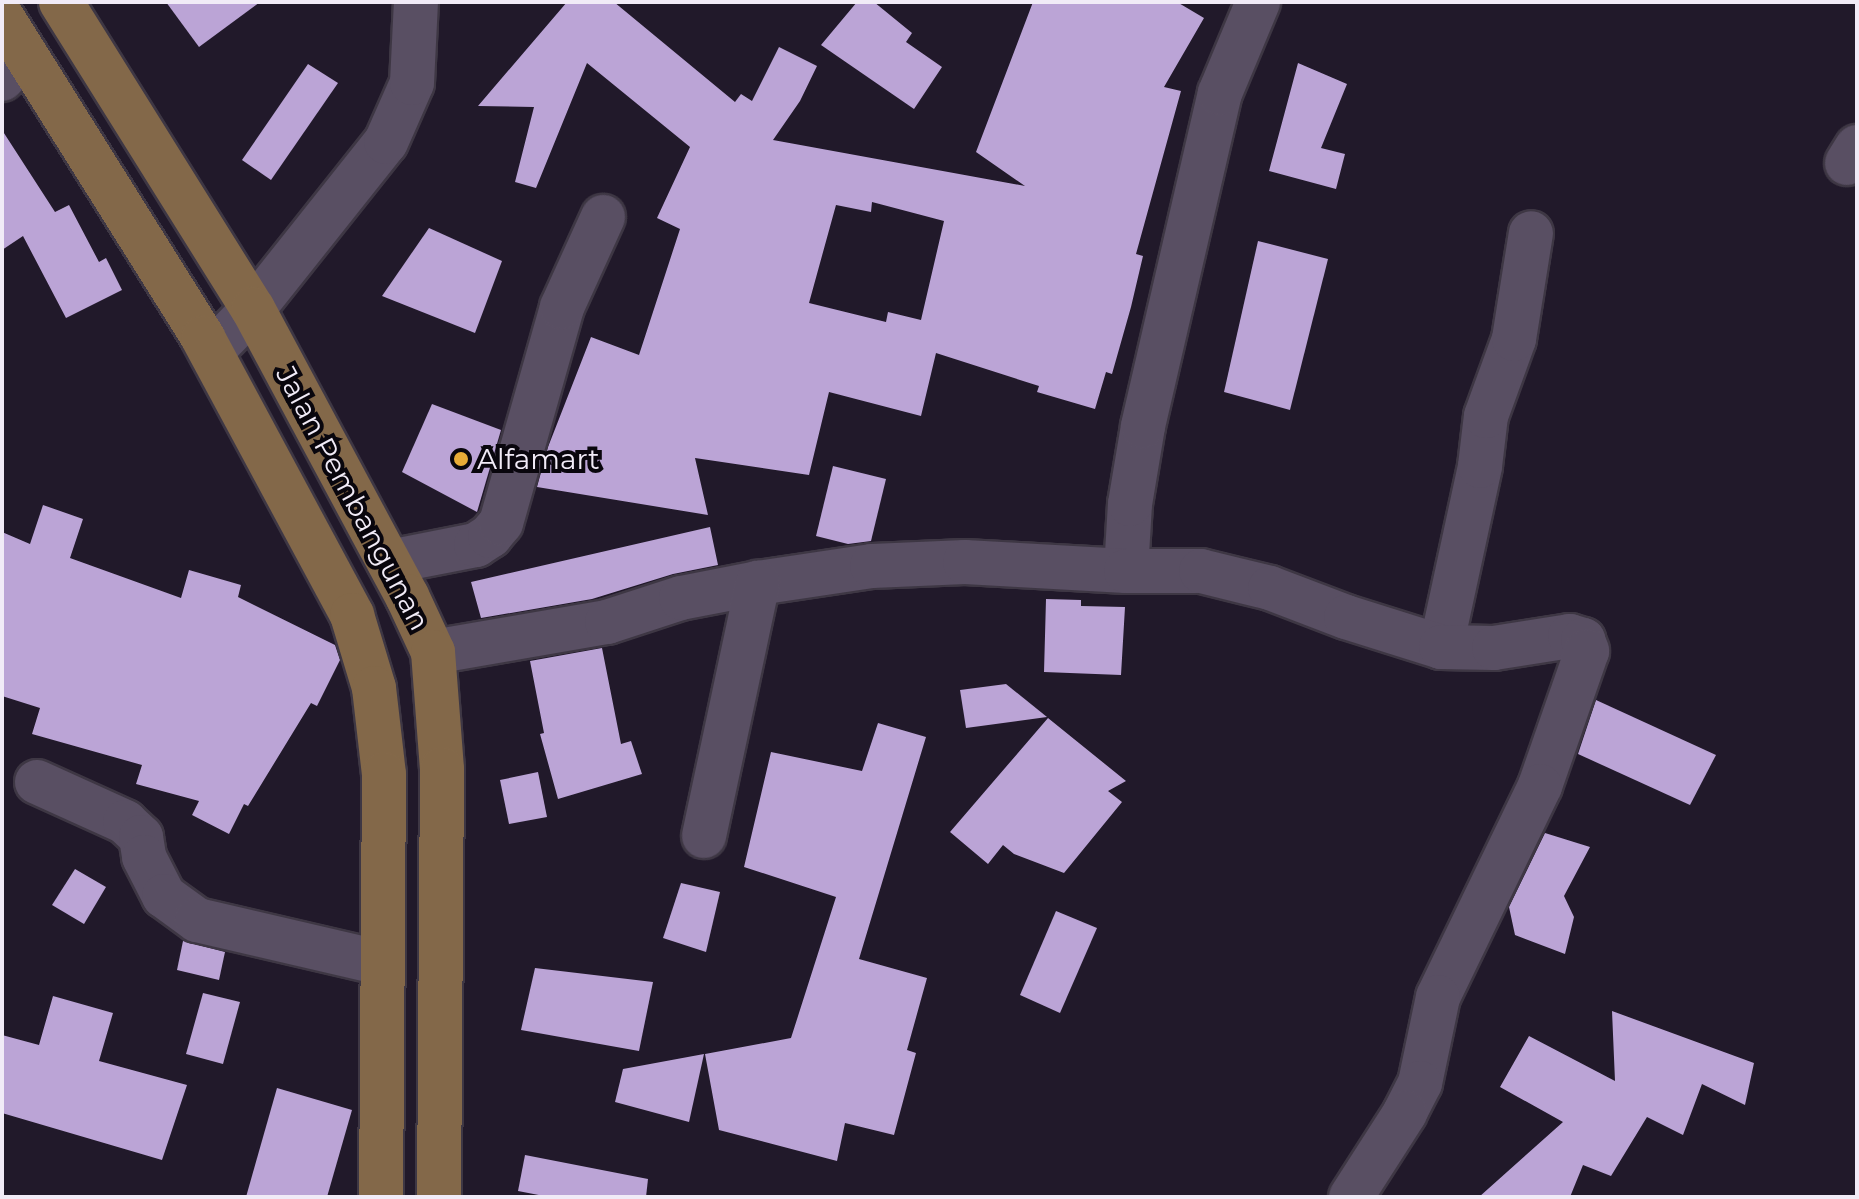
<!DOCTYPE html>
<style>
body{margin:0}
#map{position:relative;width:1859px;height:1199px;overflow:hidden;background:#21192a;font-family:Montserrat,sans-serif}
div>[style]{position:absolute}
.building>*{inset:0;background:#bba4d6}
.roads{filter:drop-shadow(2px 0 #3e3744) drop-shadow(-2px 0 #3e3744) drop-shadow(0 2px #3e3744) drop-shadow(0 -2px #3e3744)}
.minor>*{height:44px;margin:-22px;padding:0 22px;transform-origin:22px;border-radius:22px;background:#594f63}
.major>*{height:44px;margin:-22px;padding:0 22px;transform-origin:22px;border-radius:22px;background:#836849}
.dots>*{width:22px;height:22px;translate:-50% -50%;box-sizing:border-box;border:4px solid #09060d;border-radius:50%}
span{translate:-50% -50%;white-space:nowrap;text-align:center;line-height:1.15;-webkit-text-stroke:8px #09060d;paint-order:stroke}
.poi-label{font-size:28px;color:#f1ebf7}
.left{translate:0 -50%;text-align:left}
.street-label{font-size:28px;color:#f1ebf7}
.frame{position:absolute;inset:0;border:4px solid #f1ebf7;pointer-events:none}
</style>
<div id="map">
<div class="building">
<i style="clip-path:polygon(166px 2px,260px 2px,199px 47px)"></i>
<i style="clip-path:polygon(evenodd,567px 2px,614px 2px,735px 102px,741px 94px,752px 101px,779px 47px,817px 66px,800px 101px,773px 140px,1025px 186px,976px 152px,1033px 2px,1177px 2px,1204px 18px,1164px 87px,1181px 91px,1136px 254px,1143px 256px,1131px 307px,1112px 374px,1106px 372px,1095px 409px,1037px 392px,1039px 386px,936px 353px,921px 416px,829px 392px,809px 475px,695px 458px,708px 515px,537px 487px,548px 447px,591px 337px,639px 355px,680px 229px,657px 218px,690px 147px,587px 63px,536px 188px,515px 182px,534px 107px,478px 106px,567px 2px,872px 202px,944px 221px,921px 320px,888px 312px,886px 322px,809px 303px,836px 205px,871px 212px,872px 202px)"></i>
<i style="clip-path:polygon(857px 2px,874px 2px,912px 33px,906px 42px,942px 67px,914px 109px,821px 45px)"></i>
<i style="clip-path:polygon(1298px 63px,1347px 84px,1321px 148px,1345px 154px,1336px 189px,1269px 171px)"></i>
<i style="clip-path:polygon(308px 64px,338px 83px,271px 180px,242px 160px)"></i>
<i style="clip-path:polygon(2px 130px,55px 212px,69px 205px,99px 262px,106px 258px,122px 290px,66px 318px,23px 236px,2px 250px)"></i>
<i style="clip-path:polygon(429px 228px,502px 261px,475px 333px,382px 296px)"></i>
<i style="clip-path:polygon(1258px 241px,1328px 259px,1290px 410px,1224px 392px)"></i>
<i style="clip-path:polygon(432px 404px,501px 430px,477px 512px,402px 472px)"></i>
<i style="clip-path:polygon(833px 466px,886px 479px,871px 541px,848px 544px,816px 536px)"></i>
<i style="clip-path:polygon(43px 505px,83px 519px,70px 558px,181px 598px,189px 570px,241px 585px,238px 597px,335px 645px,340px 660px,317px 706px,311px 703px,248px 806px,244px 804px,229px 834px,192px 815px,199px 801px,136px 784px,142px 765px,32px 734px,40px 708px,2px 696px,2px 532px,30px 544px)"></i>
<i style="clip-path:polygon(710px 527px,718px 565px,673px 574px,592px 599px,481px 618px,471px 582px)"></i>
<i style="clip-path:polygon(1046px 599px,1081px 600px,1081px 606px,1125px 607px,1121px 675px,1044px 672px)"></i>
<i style="clip-path:polygon(602px 648px,621px 744px,631px 741px,642px 774px,558px 799px,540px 734px,544px 733px,530px 661px)"></i>
<i style="clip-path:polygon(1006px 684px,1047px 717px,966px 728px,960px 690px)"></i>
<i style="clip-path:polygon(1596px 700px,1716px 755px,1690px 805px,1578px 754px)"></i>
<i style="clip-path:polygon(1048px 718px,1126px 781px,1108px 791px,1122px 802px,1064px 873px,1014px 854px,1003px 845px,988px 864px,950px 832px)"></i>
<i style="clip-path:polygon(878px 723px,926px 737px,859px 959px,927px 978px,907px 1050px,916px 1053px,894px 1135px,845px 1123px,837px 1161px,719px 1130px,705px 1054px,791px 1038px,836px 897px,744px 867px,771px 752px,862px 771px)"></i>
<i style="clip-path:polygon(538px 772px,547px 817px,509px 824px,500px 780px)"></i>
<i style="clip-path:polygon(1545px 833px,1590px 847px,1564px 896px,1574px 917px,1565px 954px,1515px 935px,1509px 907px)"></i>
<i style="clip-path:polygon(75px 869px,106px 887px,84px 924px,52px 905px)"></i>
<i style="clip-path:polygon(681px 883px,720px 892px,706px 952px,663px 938px)"></i>
<i style="clip-path:polygon(1056px 911px,1097px 928px,1060px 1013px,1020px 995px)"></i>
<i style="clip-path:polygon(183px 941px,225px 952px,219px 980px,177px 970px)"></i>
<i style="clip-path:polygon(535px 968px,653px 982px,639px 1051px,521px 1030px)"></i>
<i style="clip-path:polygon(203px 993px,240px 1002px,223px 1064px,186px 1054px)"></i>
<i style="clip-path:polygon(53px 996px,113px 1013px,99px 1061px,187px 1085px,162px 1160px,2px 1113px,2px 1035px,39px 1045px)"></i>
<i style="clip-path:polygon(1612px 1011px,1754px 1063px,1745px 1105px,1702px 1084px,1683px 1135px,1647px 1117px,1611px 1176px,1583px 1165px,1570px 1197px,1479px 1197px,1563px 1122px,1500px 1087px,1529px 1036px,1615px 1081px)"></i>
<i style="clip-path:polygon(704px 1054px,689px 1122px,615px 1102px,623px 1069px)"></i>
<i style="clip-path:polygon(277px 1088px,352px 1110px,327px 1197px,246px 1197px)"></i>
<i style="clip-path:polygon(525px 1155px,648px 1179px,646px 1197px,549px 1197px,518px 1191px)"></i>
</div>
<div class="roads">
<div class="minor">
<i style="left:2px;top:79px;width:34px;rotate:-47deg"></i>
<i style="left:1847px;top:163px;width:19px;rotate:-58deg"></i>
<i style="left:211px;top:352px;width:60px;rotate:-45.7deg"></i>
<i style="left:253px;top:309px;width:213px;rotate:-51.5deg"></i>
<i style="left:386px;top:142px;width:64px;rotate:-66.2deg"></i>
<i style="left:412px;top:83px;width:81px;rotate:-87.2deg"></i>
<i style="left:389px;top:562px;width:89px;rotate:-11.1deg"></i>
<i style="left:476px;top:545px;width:17px;rotate:-33deg"></i>
<i style="left:490px;top:536px;width:17px;rotate:-50deg"></i>
<i style="left:501px;top:523px;width:224px;rotate:-74.2deg"></i>
<i style="left:562px;top:307px;width:99px;rotate:-65.5deg"></i>
<i style="left:1126px;top:571px;width:67px;rotate:-86.6deg"></i>
<i style="left:1130px;top:504px;width:79px;rotate:-80.5deg"></i>
<i style="left:1143px;top:426px;width:342px;rotate:-77deg"></i>
<i style="left:1220px;top:93px;width:99px;rotate:-67.3deg"></i>
<i style="left:1441px;top:647px;width:185px;rotate:-77.8deg"></i>
<i style="left:1480px;top:466px;width:50px;rotate:-83.2deg"></i>
<i style="left:1486px;top:416px;width:82px;rotate:-70deg"></i>
<i style="left:1514px;top:339px;width:107px;rotate:-80.9deg"></i>
<i style="left:433px;top:652px;width:177px;rotate:-9.8deg"></i>
<i style="left:607px;top:622px;width:78px;rotate:-18deg"></i>
<i style="left:681px;top:598px;width:78px;rotate:-11deg"></i>
<i style="left:758px;top:583px;width:115px;rotate:-8.5deg"></i>
<i style="left:872px;top:566px;width:93px;rotate:-2.5deg"></i>
<i style="left:965px;top:562px;width:161px;rotate:3.2deg"></i>
<i style="left:1126px;top:571px;width:75px"></i>
<i style="left:1201px;top:571px;width:71px;rotate:13.8deg"></i>
<i style="left:1270px;top:588px;width:81px;rotate:20.9deg"></i>
<i style="left:1346px;top:617px;width:100px;rotate:17.5deg"></i>
<i style="left:1441px;top:647px;width:53px;rotate:1.1deg"></i>
<i style="left:1494px;top:648px;width:77px;rotate:-9deg"></i>
<i style="left:1570px;top:636px;width:14px;rotate:17deg"></i>
<i style="left:1583px;top:640px;width:12px;rotate:70deg"></i>
<i style="left:1587px;top:651px;width:143px;rotate:109.2deg"></i>
<i style="left:1540px;top:786px;width:234px;rotate:115.8deg"></i>
<i style="left:1438px;top:997px;width:88px;rotate:101.8deg"></i>
<i style="left:1420px;top:1083px;width:34px;rotate:117deg"></i>
<i style="left:1405px;top:1113px;width:100px;rotate:122.7deg"></i>
<i style="left:37px;top:782px;width:97px;rotate:24.4deg"></i>
<i style="left:125px;top:822px;width:22px;rotate:43deg"></i>
<i style="left:141px;top:837px;width:20px;rotate:81deg"></i>
<i style="left:144px;top:857px;width:44px;rotate:62.9deg"></i>
<i style="left:164px;top:896px;width:41px;rotate:36deg"></i>
<i style="left:197px;top:920px;width:190px;rotate:13.1deg"></i>
<i style="left:704px;top:836px;width:259px;rotate:-78deg"></i>
</div>
<div class="major">
<i style="left:61px;top:2px;width:362px;rotate:58deg"></i>
<i style="left:253px;top:309px;width:326px;rotate:61.8deg"></i>
<i style="left:407px;top:596px;width:62px;rotate:65.1deg"></i>
<i style="left:433px;top:652px;width:117px;rotate:85.6deg"></i>
<i style="left:442px;top:769px;width:428px;rotate:90.4deg"></i>
<i style="left:2px;top:17px;width:379px;rotate:57.9deg"></i>
<i style="left:203px;top:338px;width:315px;rotate:61.7deg"></i>
<i style="left:352px;top:615px;width:76px;rotate:73.2deg"></i>
<i style="left:374px;top:688px;width:87px;rotate:83.4deg"></i>
<i style="left:384px;top:774px;width:423px;rotate:90.4deg"></i>
</div>
</div>
<div class="dots">
<i style="left:461px;top:459px;background:#e8ab37"></i>
</div>
<div class="poi-label">
<span class="left" style="left:477px;top:459px">Alfamart</span>
</div>
<div class="street-label">
<span style="left:353px;top:498px;rotate:62deg">Jalan Pembangunan</span>
</div>
<div class="frame"></div>
</div>
